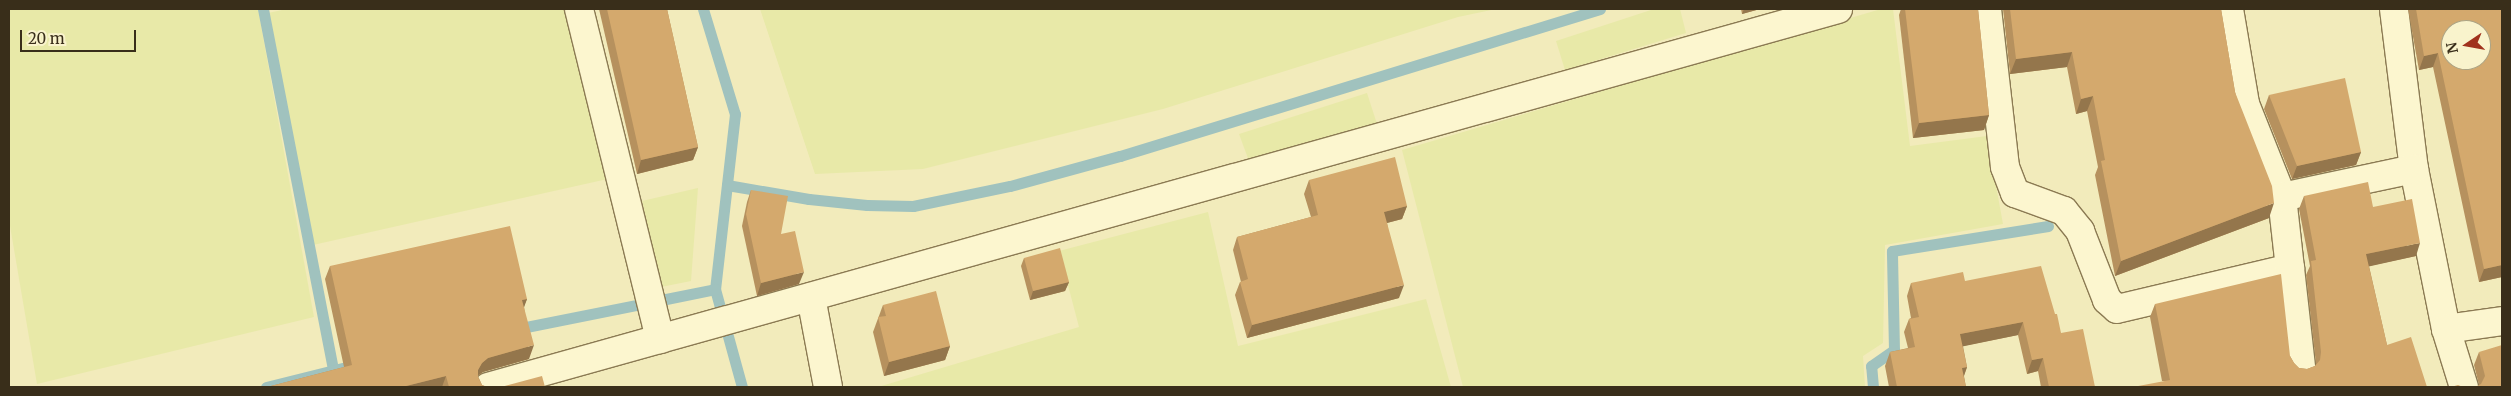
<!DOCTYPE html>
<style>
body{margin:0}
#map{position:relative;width:2511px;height:396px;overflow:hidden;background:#f2ebbb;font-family:Merriweather,serif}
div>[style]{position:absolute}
.farmland>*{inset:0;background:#e8e9a8}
.stream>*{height:11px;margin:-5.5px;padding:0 5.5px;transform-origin:5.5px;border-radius:5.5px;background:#a0c2be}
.roads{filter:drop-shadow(1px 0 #8b7a53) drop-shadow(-1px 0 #8b7a53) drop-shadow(0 1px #8b7a53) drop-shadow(0 -1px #8b7a53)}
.street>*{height:28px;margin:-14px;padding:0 14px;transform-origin:14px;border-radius:14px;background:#fcf6cf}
.wall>*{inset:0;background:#b6915e}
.shaded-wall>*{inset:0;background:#94764c}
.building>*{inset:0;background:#d4a96d}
span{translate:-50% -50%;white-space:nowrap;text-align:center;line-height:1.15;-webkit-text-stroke:4.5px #f9f3cc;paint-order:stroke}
.frame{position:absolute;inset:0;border:10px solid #392e1a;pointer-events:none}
.north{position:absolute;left:2441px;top:20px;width:50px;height:50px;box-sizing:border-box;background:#f9f3cc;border:1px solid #aca485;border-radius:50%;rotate:258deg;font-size:14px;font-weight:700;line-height:20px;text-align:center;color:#392e1a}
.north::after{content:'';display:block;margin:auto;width:18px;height:22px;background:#a0321d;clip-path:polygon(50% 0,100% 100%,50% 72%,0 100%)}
.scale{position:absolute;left:20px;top:30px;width:116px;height:22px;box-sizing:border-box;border:2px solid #392e1a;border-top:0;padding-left:6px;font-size:15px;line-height:18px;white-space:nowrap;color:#392e1a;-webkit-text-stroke:4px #f9f3cc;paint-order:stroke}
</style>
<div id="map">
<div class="farmland">
<i style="clip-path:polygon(9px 9px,258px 9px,314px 317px,37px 384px,9px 220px)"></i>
<i style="clip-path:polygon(287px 9px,571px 9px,612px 178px,313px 245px,268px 13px)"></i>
<i style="clip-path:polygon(760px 9px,1496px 9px,1458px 17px,1163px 109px,923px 169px,815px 174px)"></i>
<i style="clip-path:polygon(1654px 9px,1680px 9px,1686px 33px,1565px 70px,1556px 41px)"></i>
<i style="clip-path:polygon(1881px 9px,1893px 9px,1910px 146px,1987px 136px,2003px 224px,1885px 245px,1883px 343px,1863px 356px,1865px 387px,1463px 387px,1402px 150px)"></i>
<i style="clip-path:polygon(1367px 93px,1377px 124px,1249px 161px,1239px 134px)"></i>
<i style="clip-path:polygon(698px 188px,691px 281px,661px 287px,642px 201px)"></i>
<i style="clip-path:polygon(1208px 212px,1238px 346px,1426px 299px,1451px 387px,878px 387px,1079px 327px,1059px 251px)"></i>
</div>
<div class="stream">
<i style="left:263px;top:9px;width:368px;rotate:79deg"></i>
<i style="left:703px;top:9px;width:110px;rotate:73.1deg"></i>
<i style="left:735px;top:114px;width:176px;rotate:96.5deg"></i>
<i style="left:715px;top:289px;width:102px;rotate:74.6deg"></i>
<i style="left:727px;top:185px;width:83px;rotate:9.7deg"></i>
<i style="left:809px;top:199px;width:58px;rotate:5.9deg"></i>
<i style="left:867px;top:205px;width:46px;rotate:1.2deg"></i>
<i style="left:913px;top:206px;width:99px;rotate:-11.7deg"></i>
<i style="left:1010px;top:186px;width:114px;rotate:-15.3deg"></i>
<i style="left:1120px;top:156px;width:502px;rotate:-17.03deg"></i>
<i style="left:666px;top:299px;width:50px;rotate:-11.5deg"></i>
<i style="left:516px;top:329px;width:122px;rotate:-11.3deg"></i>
<i style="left:266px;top:387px;width:95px;rotate:-14deg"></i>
<i style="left:1873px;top:387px;width:21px;rotate:-95deg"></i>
<i style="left:1871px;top:366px;width:28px;rotate:-35deg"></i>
<i style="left:1894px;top:350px;width:99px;rotate:-91.2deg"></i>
<i style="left:1892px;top:251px;width:158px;rotate:-9.1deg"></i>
</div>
<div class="roads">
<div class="street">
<i style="left:579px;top:9px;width:340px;rotate:76.2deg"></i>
<i style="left:1987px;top:9px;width:159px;rotate:83.5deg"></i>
<i style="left:2005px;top:167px;width:28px;rotate:69deg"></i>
<i style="left:2015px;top:193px;width:52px;rotate:20.2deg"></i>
<i style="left:2064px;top:211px;width:26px;rotate:51deg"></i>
<i style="left:2080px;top:231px;width:74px;rotate:68.6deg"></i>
<i style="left:2107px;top:300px;width:13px;rotate:42deg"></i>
<i style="left:2117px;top:309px;width:178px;rotate:-13.3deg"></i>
<i style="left:2229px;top:9px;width:96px;rotate:80.4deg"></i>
<i style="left:2245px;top:104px;width:100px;rotate:68.3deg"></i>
<i style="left:2282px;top:197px;width:171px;rotate:83.6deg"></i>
<i style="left:2394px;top:9px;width:161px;rotate:82.9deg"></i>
<i style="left:2414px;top:169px;width:163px;rotate:78.7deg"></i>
<i style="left:2446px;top:329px;width:61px;rotate:72.8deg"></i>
<i style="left:2282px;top:197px;width:135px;rotate:-12deg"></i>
<i style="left:811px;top:297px;width:92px;rotate:79.3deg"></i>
<i style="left:2446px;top:329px;width:57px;rotate:-8.1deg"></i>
<i style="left:488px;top:387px;width:1402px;rotate:-15.64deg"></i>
</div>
</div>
<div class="wall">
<i style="clip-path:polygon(599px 9px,667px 9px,698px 147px,693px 160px,637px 174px)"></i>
<i style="clip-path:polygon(1741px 9px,1760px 9px,1742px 14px)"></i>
<i style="clip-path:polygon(1901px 9px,1978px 9px,1989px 115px,1984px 130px,1913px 138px,1899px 15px)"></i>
<i style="clip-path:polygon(2003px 9px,2221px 9px,2235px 92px,2269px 218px,2115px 276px,2095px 175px,2098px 167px,2087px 111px,2076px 114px,2067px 67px,2010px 74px)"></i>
<i style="clip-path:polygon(2408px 9px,2502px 9px,2502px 277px,2479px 282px,2433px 67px,2419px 70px)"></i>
<i style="clip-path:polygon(2269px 95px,2361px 152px,2356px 165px,2292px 179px,2264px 109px)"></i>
<i style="clip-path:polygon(1309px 180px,1407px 206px,1402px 219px,1387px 223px,1399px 298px,1247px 338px,1235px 295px,1240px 282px,1241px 282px,1233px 250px,1237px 237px,1311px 217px,1304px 194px)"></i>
<i style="clip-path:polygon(751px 190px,781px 234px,799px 284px,757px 296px,742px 226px,747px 202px)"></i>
<i style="clip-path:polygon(2304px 196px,2373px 207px,2416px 256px,2369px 266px,2387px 345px,2427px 387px,2162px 381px,2150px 317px,2155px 304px,2290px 356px,2294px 363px,2299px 368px,2307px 369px,2315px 366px,2316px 364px,2306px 275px,2310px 266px,2299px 209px)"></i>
<i style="clip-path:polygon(1024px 258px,1069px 282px,1065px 291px,1030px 300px,1021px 266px)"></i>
<i style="clip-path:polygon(330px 266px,527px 299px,524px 306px,529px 359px,483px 372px,478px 376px,482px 385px,487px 387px,267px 387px,344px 367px,325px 279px)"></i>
<i style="clip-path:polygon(1965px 281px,2061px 333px,2095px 387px,2041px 387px,2038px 371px,2027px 374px,2018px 335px,1963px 346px,1967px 367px,1964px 376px,1966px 387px,1889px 387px,1885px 366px,1890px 352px,1908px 348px,1904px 332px,1909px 319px,1911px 318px,1907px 296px,1911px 283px)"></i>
<i style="clip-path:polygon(883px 305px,950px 346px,945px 360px,884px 376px,873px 332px)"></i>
<i style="clip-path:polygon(2479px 352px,2502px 387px,2479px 385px,2474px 365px)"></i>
</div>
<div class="shaded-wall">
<i style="clip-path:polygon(1744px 9px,1760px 9px,1742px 14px)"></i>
<i style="clip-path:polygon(2072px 52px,2067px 67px,2010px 74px,2016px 59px)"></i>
<i style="clip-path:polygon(2438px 53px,2433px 67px,2419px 70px,2424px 56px)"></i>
<i style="clip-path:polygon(2093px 96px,2087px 111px,2076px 114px,2081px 99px)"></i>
<i style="clip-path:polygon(1989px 115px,1984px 130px,1913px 138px,1919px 123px)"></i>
<i style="clip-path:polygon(698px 147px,693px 160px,637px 174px,641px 160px)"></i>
<i style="clip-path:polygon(2361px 152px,2356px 165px,2292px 179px,2297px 166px)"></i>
<i style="clip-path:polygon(2274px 203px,2269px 218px,2115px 276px,2121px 261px)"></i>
<i style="clip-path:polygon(1407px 206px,1402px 219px,1379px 225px,1384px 212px)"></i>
<i style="clip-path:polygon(2420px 243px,2416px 256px,2362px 268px,2366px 254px)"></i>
<i style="clip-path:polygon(2502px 265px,2502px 277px,2479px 282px,2484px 269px)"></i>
<i style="clip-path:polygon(804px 272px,799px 284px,757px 296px,761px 283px)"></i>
<i style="clip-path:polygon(1069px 282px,1065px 291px,1030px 300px,1033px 291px)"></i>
<i style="clip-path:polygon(1404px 285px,1399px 298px,1247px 338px,1252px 325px)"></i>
<i style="clip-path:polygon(527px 299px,522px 313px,522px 300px)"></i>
<i style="clip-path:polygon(2023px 322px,2018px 335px,1955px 348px,1960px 334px)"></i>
<i style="clip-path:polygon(534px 345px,529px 359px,483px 372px,477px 376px,478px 370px,482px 363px,488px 358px)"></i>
<i style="clip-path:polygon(950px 346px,945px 360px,884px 376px,889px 362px)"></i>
<i style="clip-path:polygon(2043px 358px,2038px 371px,2027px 374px,2032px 360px)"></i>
<i style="clip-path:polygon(1967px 367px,1962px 381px,1962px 368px)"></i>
<i style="clip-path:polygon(446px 376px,442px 387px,402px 387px)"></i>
</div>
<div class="building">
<i style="clip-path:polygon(607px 9px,667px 9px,698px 147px,641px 160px)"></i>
<i style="clip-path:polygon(1905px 9px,1978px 9px,1989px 115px,1919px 123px)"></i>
<i style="clip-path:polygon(2010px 9px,2221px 9px,2235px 92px,2272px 186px,2274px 203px,2121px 261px,2101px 161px,2105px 160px,2093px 96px,2081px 99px,2072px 52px,2016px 59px)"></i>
<i style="clip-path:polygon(evenodd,2416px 9px,2502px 9px,2502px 265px,2484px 269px,2438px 53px,2424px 56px,2416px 9px,2451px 30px,2481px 30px,2481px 60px,2451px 60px,2451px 30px)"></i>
<i style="clip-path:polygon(2345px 78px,2361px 152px,2297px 166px,2269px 95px)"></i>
<i style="clip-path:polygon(1395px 157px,1407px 206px,1384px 212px,1404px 285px,1252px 325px,1240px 282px,1248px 279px,1237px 237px,1318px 215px,1309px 180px)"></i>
<i style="clip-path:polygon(2368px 182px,2373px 207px,2412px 199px,2420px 243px,2366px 254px,2387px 345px,2411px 337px,2427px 387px,2133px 387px,2170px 380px,2155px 304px,2281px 274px,2290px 356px,2294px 363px,2299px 368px,2307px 369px,2315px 366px,2320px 360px,2321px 352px,2311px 261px,2316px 260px,2304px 196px)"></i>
<i style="clip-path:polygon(751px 190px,788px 196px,781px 234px,795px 231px,804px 272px,761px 283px,746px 214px)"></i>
<i style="clip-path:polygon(510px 226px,527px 299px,522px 300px,534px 345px,488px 358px,482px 363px,478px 370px,478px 377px,482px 385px,487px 387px,449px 387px,446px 376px,402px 387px,267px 387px,352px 365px,330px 266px)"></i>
<i style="clip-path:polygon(1060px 248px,1069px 282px,1033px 291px,1024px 258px)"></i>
<i style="clip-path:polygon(2041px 266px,2055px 314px,2057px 314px,2061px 333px,2083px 329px,2095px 387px,2049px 387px,2043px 358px,2032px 360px,2023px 322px,1960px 334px,1967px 367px,1962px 368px,1966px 387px,1897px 387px,1890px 352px,1915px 347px,1909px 319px,1919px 317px,1911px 283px,1963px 272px,1965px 281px)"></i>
<i style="clip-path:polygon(936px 291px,950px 346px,889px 362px,878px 317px,886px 316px,883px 305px)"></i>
<i style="clip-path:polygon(2502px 345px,2502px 387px,2475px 387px,2481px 384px,2485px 376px,2479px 352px)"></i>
<i style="clip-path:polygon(542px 376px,545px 387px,501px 387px)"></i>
<i style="clip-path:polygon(2458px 385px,2463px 387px,2451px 387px)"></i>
</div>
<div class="frame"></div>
<div class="north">N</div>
<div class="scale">20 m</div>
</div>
